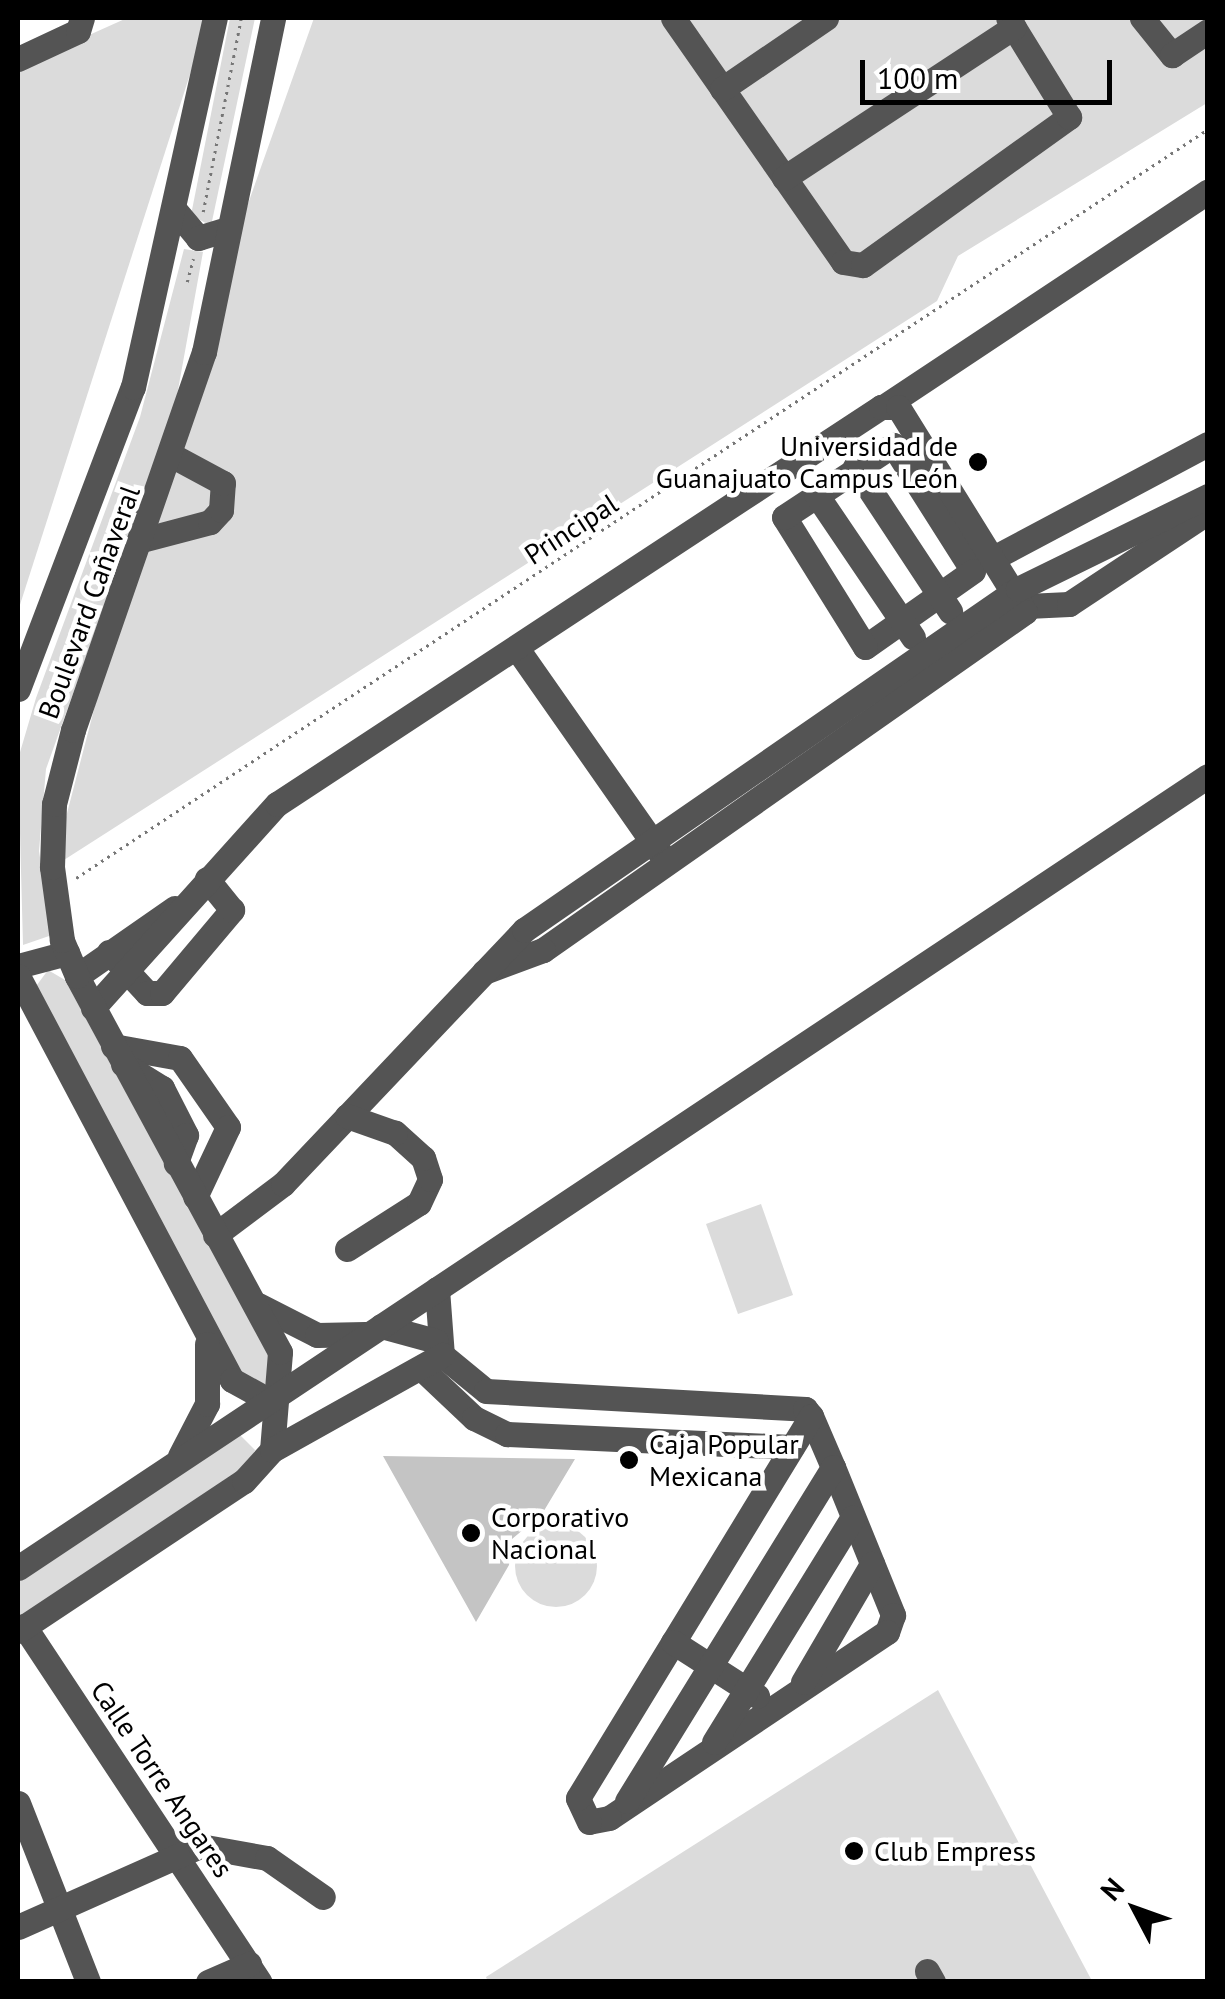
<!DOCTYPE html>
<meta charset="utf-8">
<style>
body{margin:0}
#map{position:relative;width:1225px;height:1999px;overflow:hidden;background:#fff;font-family:"PT Sans",sans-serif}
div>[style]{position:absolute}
.green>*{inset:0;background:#dbdbdb}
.round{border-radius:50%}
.building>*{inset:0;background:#c4c4c4}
.path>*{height:2.5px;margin-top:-1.25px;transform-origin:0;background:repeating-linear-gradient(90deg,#767676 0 2.5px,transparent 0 7.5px)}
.minor>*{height:25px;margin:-12.5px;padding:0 12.5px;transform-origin:12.5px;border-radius:12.5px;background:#545454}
.dots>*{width:28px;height:28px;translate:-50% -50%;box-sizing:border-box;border:5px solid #fff;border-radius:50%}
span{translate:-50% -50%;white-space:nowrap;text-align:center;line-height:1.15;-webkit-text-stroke:9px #fff;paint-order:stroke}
.poi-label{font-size:28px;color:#000}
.right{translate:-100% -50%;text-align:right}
.left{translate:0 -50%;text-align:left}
.street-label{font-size:28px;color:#000}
.frame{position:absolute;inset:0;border:20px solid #000;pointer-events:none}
.north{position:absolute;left:1085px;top:1859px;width:100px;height:100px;-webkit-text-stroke:8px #fff;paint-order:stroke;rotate:311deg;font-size:28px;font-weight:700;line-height:40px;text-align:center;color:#000}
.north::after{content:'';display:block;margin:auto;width:35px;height:45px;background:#000;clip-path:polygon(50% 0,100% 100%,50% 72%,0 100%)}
.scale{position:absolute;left:860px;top:60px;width:252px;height:45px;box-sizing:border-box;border:5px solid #000;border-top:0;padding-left:12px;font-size:30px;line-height:35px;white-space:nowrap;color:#000;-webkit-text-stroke:8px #fff;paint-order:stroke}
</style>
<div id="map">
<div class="green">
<i style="clip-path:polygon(127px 18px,208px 18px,18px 611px,18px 67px)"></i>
<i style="clip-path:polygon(230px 18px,255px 18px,211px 226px,191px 215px)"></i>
<i style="clip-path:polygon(314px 18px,1207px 18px,1207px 103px,958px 256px,937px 301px,53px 867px,165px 437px,46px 769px,39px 851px,52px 935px,23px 945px,18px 759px,36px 698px,140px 417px,184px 249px,203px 252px,174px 412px)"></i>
<i style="clip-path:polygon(48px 970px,65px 980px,274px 1364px,272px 1379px,261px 1388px,243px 1380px,34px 989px)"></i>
<i style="clip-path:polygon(761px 1204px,793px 1295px,738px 1314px,706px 1224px)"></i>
<i style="clip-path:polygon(238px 1433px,255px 1450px,251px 1462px,18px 1620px,18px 1579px)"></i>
<i class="round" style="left:515px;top:1525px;width:82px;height:82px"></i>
<i style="clip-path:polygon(938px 1690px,1092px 1981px,488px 1982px,486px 1977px)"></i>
</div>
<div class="building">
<i style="clip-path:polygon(383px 1456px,575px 1459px,542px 1514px,512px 1539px,509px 1565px,476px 1622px)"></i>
</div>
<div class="path">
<i style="left:203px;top:212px;width:198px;rotate:-78.9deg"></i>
<i style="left:187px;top:282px;width:24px;rotate:-75deg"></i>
<i style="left:76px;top:878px;width:1357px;rotate:-33.49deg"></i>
</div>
<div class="minor">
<i style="left:673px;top:18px;width:297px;rotate:55.1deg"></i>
<i style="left:843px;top:262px;width:20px;rotate:9deg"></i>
<i style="left:863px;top:265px;width:254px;rotate:-35.7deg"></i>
<i style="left:1069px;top:117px;width:116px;rotate:-121.6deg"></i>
<i style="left:1142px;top:18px;width:48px;rotate:51deg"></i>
<i style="left:1172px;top:55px;width:43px;rotate:-33.7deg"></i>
<i style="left:18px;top:59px;width:66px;rotate:-25deg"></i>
<i style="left:78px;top:31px;width:14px;rotate:-73deg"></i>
<i style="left:722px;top:89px;width:126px;rotate:-34.3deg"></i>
<i style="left:784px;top:178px;width:275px;rotate:-33.3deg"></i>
<i style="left:174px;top:209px;width:38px;rotate:50deg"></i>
<i style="left:198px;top:238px;width:30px;rotate:-17deg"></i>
<i style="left:888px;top:404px;width:384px;rotate:-33.6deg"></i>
<i style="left:893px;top:445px;width:149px;rotate:57.6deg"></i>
<i style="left:973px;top:571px;width:132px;rotate:144.9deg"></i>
<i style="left:865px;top:647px;width:153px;rotate:-121.9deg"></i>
<i style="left:784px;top:517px;width:131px;rotate:-33.4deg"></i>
<i style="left:855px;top:467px;width:173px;rotate:56.6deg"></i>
<i style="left:816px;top:494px;width:173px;rotate:55.9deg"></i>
<i style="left:142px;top:540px;width:70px;rotate:-14.8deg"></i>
<i style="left:210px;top:522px;width:16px;rotate:-47deg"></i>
<i style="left:221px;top:510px;width:27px;rotate:-86deg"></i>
<i style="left:223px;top:483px;width:57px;rotate:-151.6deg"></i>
<i style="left:997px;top:556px;width:239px;rotate:-28deg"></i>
<i style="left:1027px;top:606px;width:42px;rotate:-2.7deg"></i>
<i style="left:1069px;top:604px;width:167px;rotate:-33.5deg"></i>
<i style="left:518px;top:650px;width:249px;rotate:55deg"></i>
<i style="left:18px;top:689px;width:323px;rotate:-69.2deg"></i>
<i style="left:133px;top:387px;width:378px;rotate:-77.5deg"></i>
<i style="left:109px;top:952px;width:56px;rotate:47.2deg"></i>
<i style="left:147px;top:993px;width:15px"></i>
<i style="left:162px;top:993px;width:109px;rotate:-49.9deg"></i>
<i style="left:232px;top:910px;width:40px;rotate:-129deg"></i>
<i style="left:18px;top:966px;width:51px;rotate:-14.9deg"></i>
<i style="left:18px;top:976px;width:457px;rotate:62.1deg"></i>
<i style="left:232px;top:1380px;width:46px;rotate:28.8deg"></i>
<i style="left:77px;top:976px;width:119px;rotate:-34.8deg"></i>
<i style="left:93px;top:1008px;width:275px;rotate:-48deg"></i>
<i style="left:277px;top:804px;width:723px;rotate:-33.32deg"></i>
<i style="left:881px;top:407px;width:17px"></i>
<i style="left:898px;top:407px;width:241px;rotate:58.2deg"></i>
<i style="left:1025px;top:612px;width:589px;rotate:144.96deg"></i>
<i style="left:543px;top:950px;width:63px;rotate:159.6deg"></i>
<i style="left:113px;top:1046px;width:68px;rotate:10.2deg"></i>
<i style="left:180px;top:1058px;width:84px;rotate:55.2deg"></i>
<i style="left:228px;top:1127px;width:77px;rotate:115.2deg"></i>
<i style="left:123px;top:1064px;width:46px;rotate:31.6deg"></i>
<i style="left:162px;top:1088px;width:53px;rotate:62.9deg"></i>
<i style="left:186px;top:1135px;width:30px;rotate:110deg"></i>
<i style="left:215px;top:1235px;width:85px;rotate:-36.9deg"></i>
<i style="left:283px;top:1184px;width:350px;rotate:-46.5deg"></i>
<i style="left:524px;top:930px;width:600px;rotate:-34.62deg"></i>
<i style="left:1018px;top:589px;width:212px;rotate:-26.1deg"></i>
<i style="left:347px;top:1249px;width:85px;rotate:-32.6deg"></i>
<i style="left:419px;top:1203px;width:26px;rotate:-65deg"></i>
<i style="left:430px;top:1179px;width:22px;rotate:-108deg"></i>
<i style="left:423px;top:1158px;width:38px;rotate:-138deg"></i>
<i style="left:395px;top:1133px;width:51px;rotate:-160.5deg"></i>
<i style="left:437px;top:1289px;width:66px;rotate:85.7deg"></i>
<i style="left:442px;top:1355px;width:57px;rotate:39.3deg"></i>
<i style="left:486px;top:1391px;width:320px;rotate:3.2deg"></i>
<i style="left:805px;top:1409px;width:9px;rotate:49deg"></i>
<i style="left:811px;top:1416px;width:56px;rotate:66.7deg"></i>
<i style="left:833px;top:1467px;width:160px;rotate:67.9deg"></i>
<i style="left:893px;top:1615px;width:18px;rotate:109deg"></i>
<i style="left:887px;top:1632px;width:334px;rotate:146.2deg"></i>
<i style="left:609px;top:1818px;width:20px;rotate:169deg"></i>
<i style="left:589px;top:1822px;width:26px;rotate:-115deg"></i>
<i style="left:578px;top:1798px;width:447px;rotate:-58.6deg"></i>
<i style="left:258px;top:1305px;width:66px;rotate:27deg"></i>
<i style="left:317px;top:1335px;width:48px;rotate:-1.2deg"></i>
<i style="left:381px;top:1326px;width:57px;rotate:15.3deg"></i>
<i style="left:421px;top:1368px;width:73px;rotate:43.3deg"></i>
<i style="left:474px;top:1418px;width:37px;rotate:26deg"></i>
<i style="left:507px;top:1434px;width:285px;rotate:2.6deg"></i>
<i style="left:272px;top:1450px;width:98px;rotate:-85.3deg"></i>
<i style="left:280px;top:1352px;width:427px;rotate:-118.4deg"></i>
<i style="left:77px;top:976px;width:39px;rotate:-113deg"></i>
<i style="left:62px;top:940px;width:74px;rotate:-97.8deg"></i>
<i style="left:52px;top:867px;width:63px;rotate:-88.2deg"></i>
<i style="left:54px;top:804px;width:76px;rotate:-75.6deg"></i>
<i style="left:73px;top:730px;width:400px;rotate:-70.9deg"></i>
<i style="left:204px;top:352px;width:341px;rotate:-78.3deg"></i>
<i style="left:180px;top:1456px;width:59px;rotate:-62.6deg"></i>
<i style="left:207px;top:1404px;width:60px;rotate:-90deg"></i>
<i style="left:18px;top:1568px;width:1429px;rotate:-33.65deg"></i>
<i style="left:24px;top:1626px;width:427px;rotate:56.5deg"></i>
<i style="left:18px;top:1631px;width:271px;rotate:-33.6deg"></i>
<i style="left:244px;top:1481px;width:42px;rotate:-47.9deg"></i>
<i style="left:272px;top:1450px;width:195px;rotate:-29.2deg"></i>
<i style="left:673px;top:1642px;width:100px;rotate:32.7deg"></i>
<i style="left:803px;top:1682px;width:137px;rotate:-59.7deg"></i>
<i style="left:714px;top:1742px;width:264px;rotate:-58.3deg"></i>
<i style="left:627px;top:1801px;width:392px;rotate:-58.3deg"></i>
<i style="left:18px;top:1803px;width:192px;rotate:68.6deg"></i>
<i style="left:18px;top:1927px;width:199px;rotate:-24deg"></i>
<i style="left:200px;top:1846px;width:68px;rotate:10.2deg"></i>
<i style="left:267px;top:1858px;width:68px;rotate:34.9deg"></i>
<i style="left:927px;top:1971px;width:13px;rotate:61deg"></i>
<i style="left:208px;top:1982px;width:45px;rotate:-23.7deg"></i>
</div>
<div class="dots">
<i style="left:978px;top:462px;background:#000"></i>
<i style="left:629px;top:1460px;background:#000"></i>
<i style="left:471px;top:1533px;background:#000"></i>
<i style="left:854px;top:1851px;background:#000"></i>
</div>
<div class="poi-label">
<span class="right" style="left:958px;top:462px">Universidad de<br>Guanajuato Campus León</span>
<span class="left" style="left:649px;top:1460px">Caja Popular<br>Mexicana</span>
<span class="left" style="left:491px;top:1533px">Corporativo<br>Nacional</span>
<span class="left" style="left:874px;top:1851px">Club Empress</span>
</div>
<div class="street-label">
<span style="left:571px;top:529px;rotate:-33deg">Principal</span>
<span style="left:89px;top:602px;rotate:-70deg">Boulevard Cañaveral</span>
<span style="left:162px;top:1779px;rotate:56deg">Calle Torre Angares</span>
</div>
<div class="frame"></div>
<div class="north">N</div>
<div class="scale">100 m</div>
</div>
